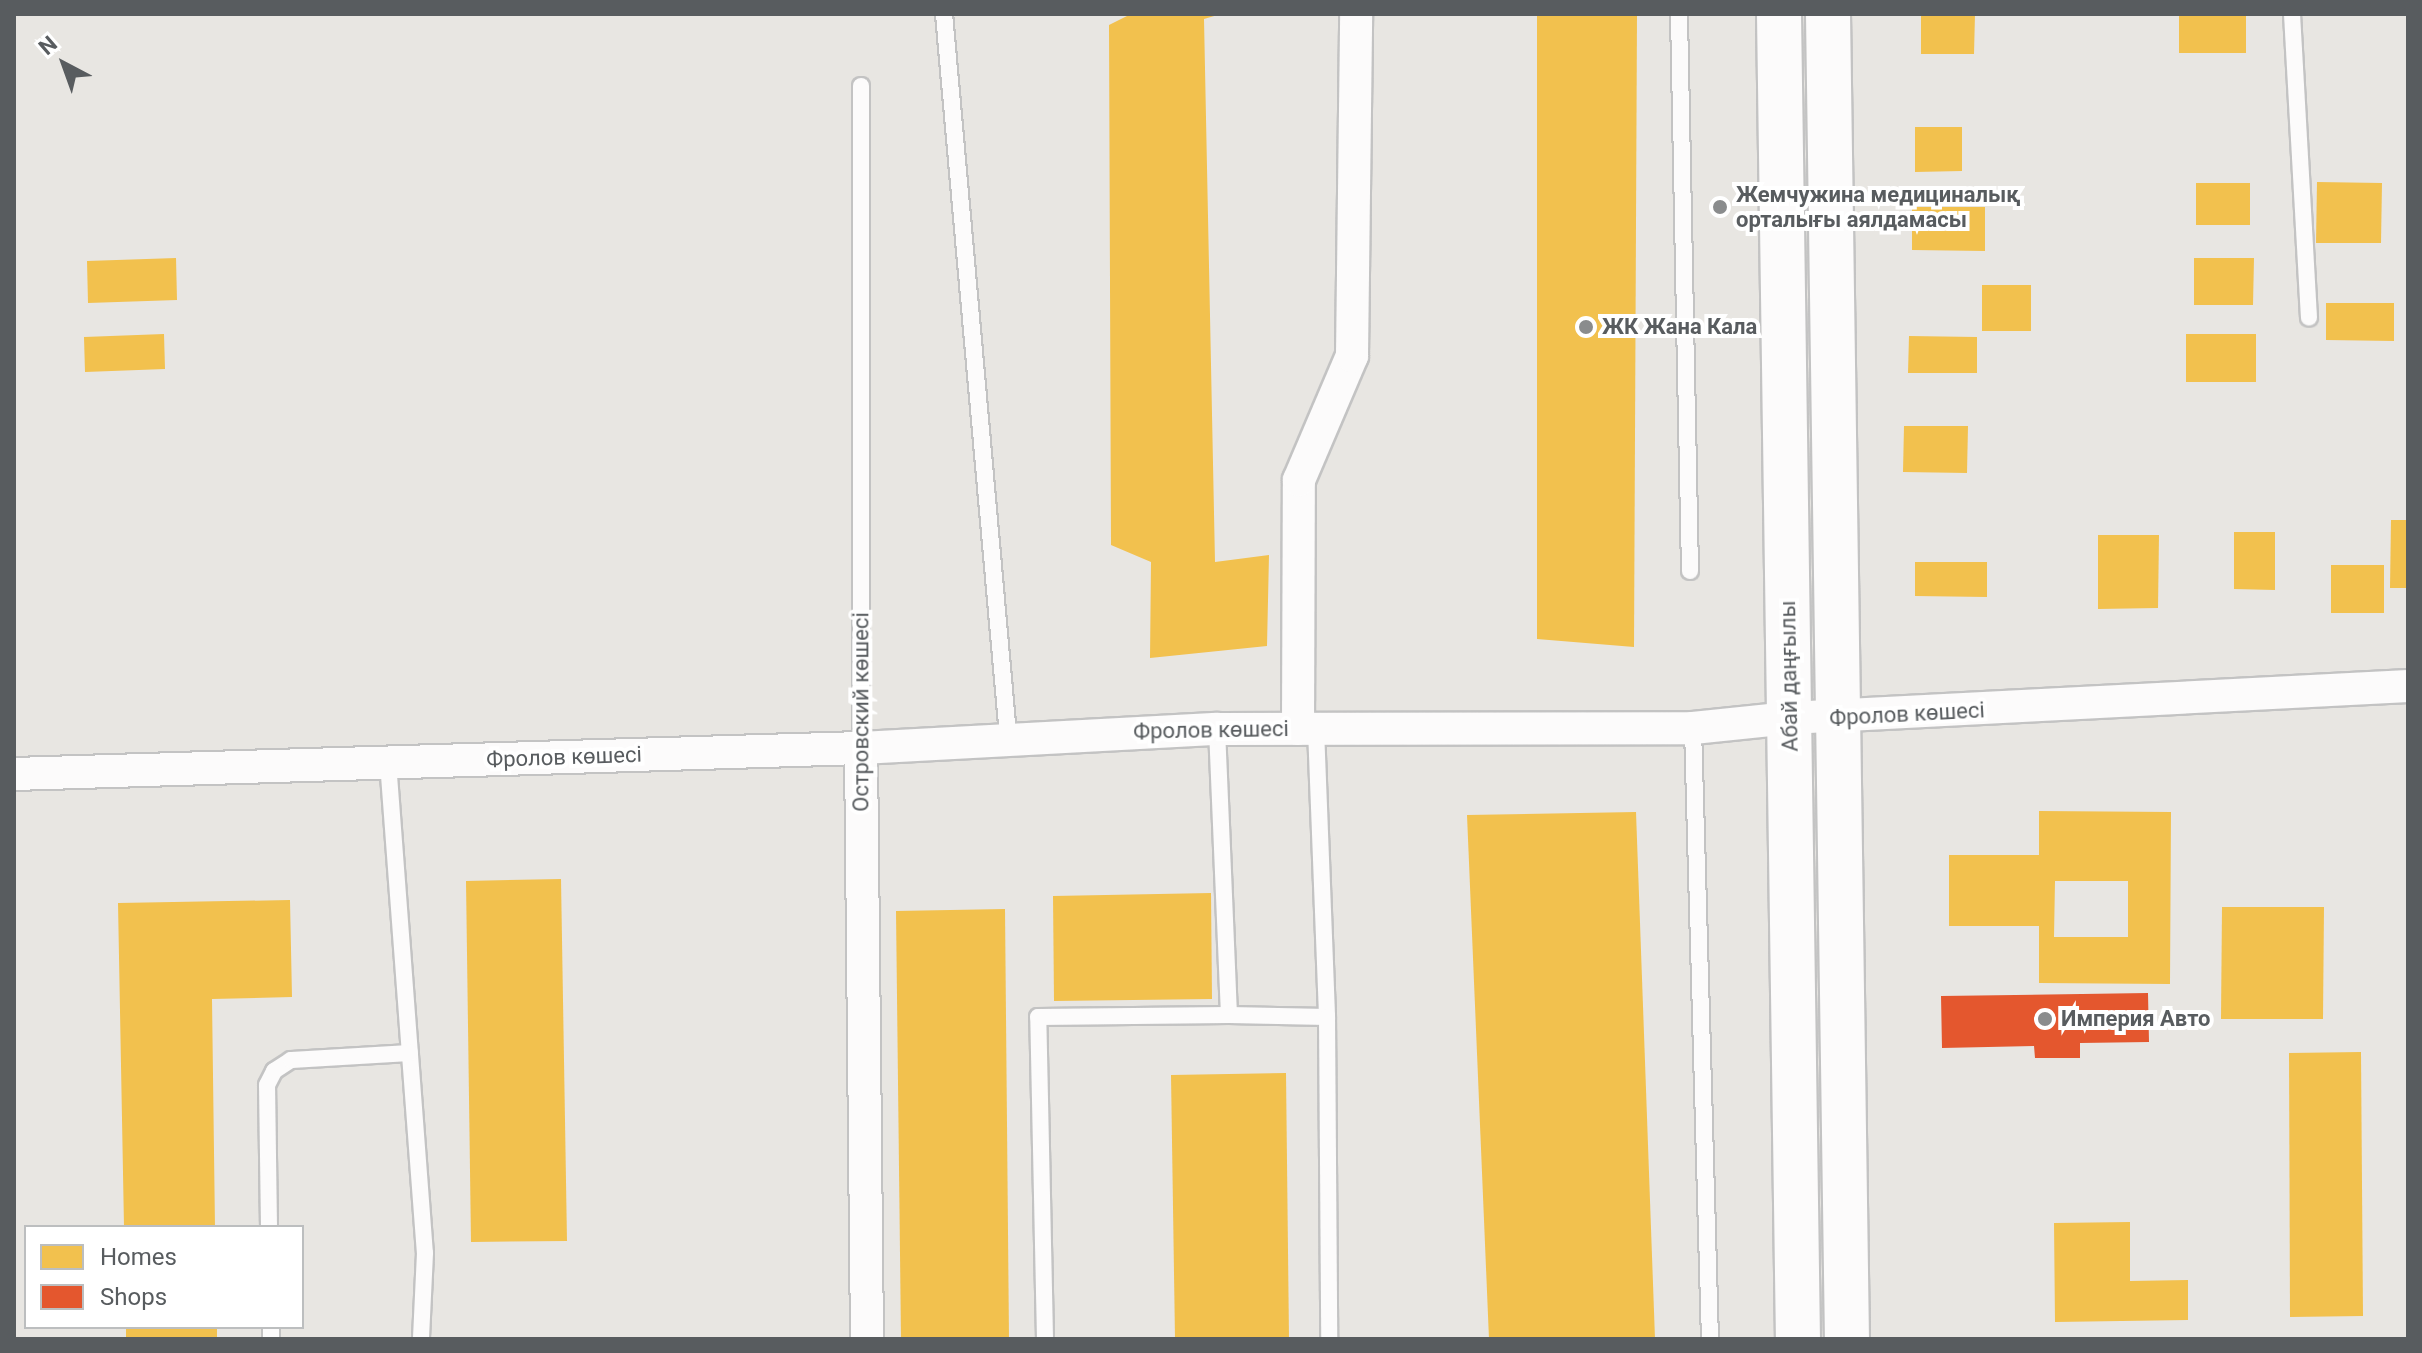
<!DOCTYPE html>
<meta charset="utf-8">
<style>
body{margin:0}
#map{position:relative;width:2422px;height:1353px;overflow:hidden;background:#e8e6e2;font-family:Roboto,sans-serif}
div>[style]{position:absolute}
.homes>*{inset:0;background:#f2c14e}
.shops>*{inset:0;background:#e4572e}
.roads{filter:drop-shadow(2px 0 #c3c3c3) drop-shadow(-2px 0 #c3c3c3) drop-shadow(0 2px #c3c3c3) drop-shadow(0 -2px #c3c3c3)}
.lane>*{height:16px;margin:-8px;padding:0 8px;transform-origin:8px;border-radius:8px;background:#fcfbfb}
.street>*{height:32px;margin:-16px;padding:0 16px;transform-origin:16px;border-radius:16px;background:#fcfbfb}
.secondary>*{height:44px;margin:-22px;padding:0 22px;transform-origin:22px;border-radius:22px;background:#fcfbfb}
.dots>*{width:22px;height:22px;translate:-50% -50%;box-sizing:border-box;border:4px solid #fff;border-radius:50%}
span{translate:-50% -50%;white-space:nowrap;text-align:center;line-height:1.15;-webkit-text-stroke:8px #fff;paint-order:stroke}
.poi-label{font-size:22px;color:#585c5f;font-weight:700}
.left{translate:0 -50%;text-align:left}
.street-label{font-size:22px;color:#585c5f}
.frame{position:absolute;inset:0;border:16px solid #585c5f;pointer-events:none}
.legend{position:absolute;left:24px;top:1225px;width:280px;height:104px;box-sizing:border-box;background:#fff;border:2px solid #bcbebf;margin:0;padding:10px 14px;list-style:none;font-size:24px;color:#585c5f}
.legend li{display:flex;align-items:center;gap:16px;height:40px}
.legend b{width:40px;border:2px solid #bcbebf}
.north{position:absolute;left:24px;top:24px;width:80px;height:80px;-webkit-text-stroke:6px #fff;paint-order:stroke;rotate:319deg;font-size:22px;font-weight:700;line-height:32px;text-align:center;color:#585c5f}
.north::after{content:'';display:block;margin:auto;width:28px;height:36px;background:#585c5f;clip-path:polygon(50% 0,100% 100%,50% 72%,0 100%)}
</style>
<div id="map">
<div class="homes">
<i style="clip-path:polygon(1131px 14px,1221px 14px,1204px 19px,1215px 562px,1269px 555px,1267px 646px,1150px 658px,1151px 562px,1111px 545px,1109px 25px)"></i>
<i style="clip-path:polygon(1537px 14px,1637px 14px,1634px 647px,1537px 639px)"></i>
<i style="clip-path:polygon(1921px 14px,1975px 14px,1974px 54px,1921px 54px)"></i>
<i style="clip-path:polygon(2179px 14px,2246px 14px,2246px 53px,2179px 53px)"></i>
<i style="clip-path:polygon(1915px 127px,1962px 127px,1962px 171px,1915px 172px)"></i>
<i style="clip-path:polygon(2317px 182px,2382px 183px,2381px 243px,2316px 243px)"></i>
<i style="clip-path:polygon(2196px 183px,2250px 183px,2250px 225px,2196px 225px)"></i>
<i style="clip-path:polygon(1912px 207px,1985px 207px,1985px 251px,1912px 250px)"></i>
<i style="clip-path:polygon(176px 258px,177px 300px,88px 303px,87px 261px)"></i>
<i style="clip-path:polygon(2194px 258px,2254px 258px,2253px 305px,2194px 305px)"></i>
<i style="clip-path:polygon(1982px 285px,2031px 285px,2031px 331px,1982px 331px)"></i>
<i style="clip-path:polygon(2326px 303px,2394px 303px,2394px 341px,2326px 340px)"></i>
<i style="clip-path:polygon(164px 334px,165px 369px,85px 372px,84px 337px)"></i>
<i style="clip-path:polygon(2186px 334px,2256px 334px,2256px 382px,2186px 382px)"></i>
<i style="clip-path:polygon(1909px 336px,1977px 337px,1977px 373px,1908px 373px)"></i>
<i style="clip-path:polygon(1904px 426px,1968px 426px,1967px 473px,1903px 472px)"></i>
<i style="clip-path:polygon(2391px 520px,2408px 520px,2408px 588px,2390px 588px)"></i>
<i style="clip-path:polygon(2234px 532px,2275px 532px,2275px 590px,2234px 589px)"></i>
<i style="clip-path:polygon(2098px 535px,2159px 535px,2158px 608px,2098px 609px)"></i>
<i style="clip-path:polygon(1915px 562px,1987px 562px,1987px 597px,1915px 596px)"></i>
<i style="clip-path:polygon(2331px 565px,2384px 565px,2384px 613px,2331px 613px)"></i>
<i style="clip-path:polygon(evenodd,2039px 811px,2171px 812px,2170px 984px,2039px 983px,2039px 926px,1949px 926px,1949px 855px,2039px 855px,2039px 811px,2055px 881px,2128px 881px,2128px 937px,2054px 937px,2055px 881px)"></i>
<i style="clip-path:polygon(1636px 812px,1655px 1339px,1489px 1339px,1467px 815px)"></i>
<i style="clip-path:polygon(561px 879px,567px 1241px,471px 1242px,466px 881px)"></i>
<i style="clip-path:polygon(1211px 893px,1212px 999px,1054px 1001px,1053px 896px)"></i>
<i style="clip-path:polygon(290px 900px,292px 997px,212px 999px,215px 1227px,124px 1227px,118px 903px)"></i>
<i style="clip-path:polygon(2222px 907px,2324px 907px,2323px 1019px,2221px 1019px)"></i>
<i style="clip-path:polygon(1005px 909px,1009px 1339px,901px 1339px,896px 911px)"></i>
<i style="clip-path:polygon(2361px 1052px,2363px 1316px,2290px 1317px,2289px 1053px)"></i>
<i style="clip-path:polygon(1286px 1073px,1289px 1339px,1175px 1339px,1171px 1075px)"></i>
<i style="clip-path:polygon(2130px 1222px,2130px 1281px,2188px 1280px,2188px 1320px,2055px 1322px,2054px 1223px)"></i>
<i style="clip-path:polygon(126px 1327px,217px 1327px,217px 1339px,126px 1339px)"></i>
</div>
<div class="shops">
<i style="clip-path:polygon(2148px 993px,2149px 1042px,2080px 1043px,2080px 1058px,2035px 1058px,2034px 1046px,1942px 1048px,1941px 996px)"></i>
</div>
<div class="roads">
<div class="lane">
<i style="left:944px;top:14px;width:725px;rotate:84.93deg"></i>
<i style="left:1679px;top:14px;width:557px;rotate:88.87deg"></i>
<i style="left:2292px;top:14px;width:304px;rotate:86.8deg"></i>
<i style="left:861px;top:86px;width:662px;rotate:90deg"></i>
<i style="left:1693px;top:728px;width:611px;rotate:88.41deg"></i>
<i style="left:1217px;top:729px;width:286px;rotate:87.6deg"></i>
<i style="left:1316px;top:729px;width:288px;rotate:87.8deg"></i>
<i style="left:388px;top:762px;width:492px;rotate:85.7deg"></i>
<i style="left:425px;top:1253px;width:86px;rotate:92.7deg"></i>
<i style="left:269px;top:1227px;width:142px;rotate:-90.8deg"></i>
<i style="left:267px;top:1085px;width:16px;rotate:-63deg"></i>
<i style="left:274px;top:1071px;width:20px;rotate:-33deg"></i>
<i style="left:291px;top:1060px;width:119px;rotate:-3.4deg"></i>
<i style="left:271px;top:1327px;width:12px;rotate:90deg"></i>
<i style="left:1045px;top:1339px;width:322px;rotate:-91.2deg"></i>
<i style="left:1038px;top:1017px;width:191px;rotate:-0.6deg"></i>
<i style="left:1229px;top:1015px;width:98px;rotate:1.2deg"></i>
<i style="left:1327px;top:1017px;width:322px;rotate:89.6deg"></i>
</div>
<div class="street">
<i style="left:1298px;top:729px;width:249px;rotate:-89.8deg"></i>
<i style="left:1299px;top:480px;width:135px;rotate:-66.9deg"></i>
<i style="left:1352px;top:356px;width:342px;rotate:-89.3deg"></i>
<i style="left:861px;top:748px;width:591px;rotate:89.42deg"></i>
<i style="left:14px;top:774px;width:847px;rotate:-1.76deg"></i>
<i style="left:861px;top:748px;width:357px;rotate:-3.1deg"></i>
<i style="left:1217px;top:729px;width:476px;rotate:-0.1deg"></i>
<i style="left:1693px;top:728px;width:97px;rotate:-5.9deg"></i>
<i style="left:1789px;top:718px;width:620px;rotate:-2.96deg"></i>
</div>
<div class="secondary">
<i style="left:1779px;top:14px;width:1325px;rotate:89.18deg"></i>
<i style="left:1828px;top:14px;width:1325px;rotate:89.18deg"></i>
</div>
</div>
<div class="dots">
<i style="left:1720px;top:207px;background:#8a8c8d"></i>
<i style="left:1586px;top:327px;background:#8a8c8d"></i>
<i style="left:2045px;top:1019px;background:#8a8c8d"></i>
</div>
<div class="poi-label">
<span class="left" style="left:1736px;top:207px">Жемчужина медициналық<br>орталығы аялдамасы</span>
<span class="left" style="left:1602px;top:327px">ЖК Жана Кала</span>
<span class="left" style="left:2061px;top:1019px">Империя Авто</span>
</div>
<div class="street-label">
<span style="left:1789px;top:676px;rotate:-91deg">Абай даңғылы</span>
<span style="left:861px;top:712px;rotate:-90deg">Островский көшесі</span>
<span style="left:1907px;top:714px;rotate:-3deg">Фролов көшесі</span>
<span style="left:1211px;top:730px;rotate:-1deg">Фролов көшесі</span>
<span style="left:564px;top:757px;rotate:-2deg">Фролов көшесі</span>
</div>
<div class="frame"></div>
<ul class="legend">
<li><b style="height:22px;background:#f2c14e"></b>Homes</li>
<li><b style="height:22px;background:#e4572e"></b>Shops</li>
</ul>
<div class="north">N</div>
</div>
